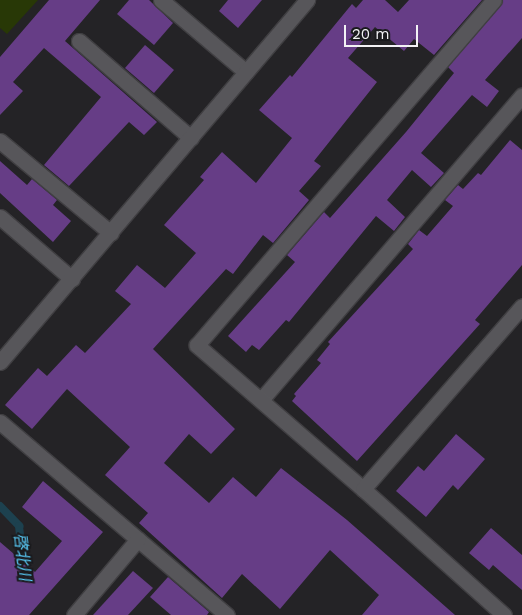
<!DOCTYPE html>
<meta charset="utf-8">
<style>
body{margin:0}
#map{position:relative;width:522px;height:615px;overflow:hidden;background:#242326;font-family:"Work Sans","Noto Sans JP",sans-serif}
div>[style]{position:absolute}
.green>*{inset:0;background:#283806}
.stream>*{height:8px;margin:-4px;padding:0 4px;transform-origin:4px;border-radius:4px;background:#1d414f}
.building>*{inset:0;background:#663d86}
.roads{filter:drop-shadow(1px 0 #403f42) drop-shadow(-1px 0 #403f42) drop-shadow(0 1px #403f42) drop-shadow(0 -1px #403f42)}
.minor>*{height:15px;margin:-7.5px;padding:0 7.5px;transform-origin:7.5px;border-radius:7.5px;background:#57565a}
span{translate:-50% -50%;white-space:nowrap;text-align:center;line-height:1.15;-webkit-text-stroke:4px #1a1a1d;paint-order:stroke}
.water-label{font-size:16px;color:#5acdfa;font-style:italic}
.scale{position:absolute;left:344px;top:25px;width:74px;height:22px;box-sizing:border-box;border:2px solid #f3f2f5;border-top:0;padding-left:6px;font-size:15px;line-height:18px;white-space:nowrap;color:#f3f2f5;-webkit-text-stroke:4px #1a1a1d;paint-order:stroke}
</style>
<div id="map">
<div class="green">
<i style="clip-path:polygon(0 0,38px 0,7px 34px,0 28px)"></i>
</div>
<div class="stream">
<i style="left:0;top:506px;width:28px;rotate:46deg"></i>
<i style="left:19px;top:526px;width:45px;rotate:83.7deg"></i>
</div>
<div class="building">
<i style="clip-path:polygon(49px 0,100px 0,65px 41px,157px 122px,144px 135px,129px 122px,69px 186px,44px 165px,101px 97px,44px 48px,13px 82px,23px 91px,0 115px,0 57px)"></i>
<i style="clip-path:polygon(129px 0,149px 0,173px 23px,154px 45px,117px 14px)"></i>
<i style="clip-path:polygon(228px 0,262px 0,238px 28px,219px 11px)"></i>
<i style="clip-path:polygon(363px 0,385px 0,398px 12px,409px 0,482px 0,434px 55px,414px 39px,404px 51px,375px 27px,348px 58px,377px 82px,314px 161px,321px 166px,299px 191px,309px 200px,273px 243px,263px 235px,233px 274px,226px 269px,153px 349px,235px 429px,211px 454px,189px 434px,164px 463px,209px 503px,233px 477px,256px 497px,281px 468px,347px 520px,455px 615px,362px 615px,379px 595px,330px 550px,280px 609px,242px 574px,222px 598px,139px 523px,148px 513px,105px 475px,130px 447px,67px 389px,32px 429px,5px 405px,38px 368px,47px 376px,76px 345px,85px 353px,131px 304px,115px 291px,137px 265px,165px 288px,196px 253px,164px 225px,204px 180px,200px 177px,222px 152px,256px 183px,292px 138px,259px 110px,290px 75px,292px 77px,352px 4px,356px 8px)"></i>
<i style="clip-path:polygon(503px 0,522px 0,522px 38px,485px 80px,499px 91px,487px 107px,472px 95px,421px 153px,444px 173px,431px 187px,412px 170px,387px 200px,405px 217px,394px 231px,376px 216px,289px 322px,286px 320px,259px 350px,252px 345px,246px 352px,228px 336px,295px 262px,287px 255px,324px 212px,330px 218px,406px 132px,454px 73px,448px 67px)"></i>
<i style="clip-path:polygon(145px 45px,174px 70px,154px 93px,125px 68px)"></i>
<i style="clip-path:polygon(510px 140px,522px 150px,522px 265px,475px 320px,480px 324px,357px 461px,292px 401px,296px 396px,294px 394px,321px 363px,317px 360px,330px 344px,328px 342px,413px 249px,408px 244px,419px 230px,427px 236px,453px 206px,445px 200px,458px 185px,463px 189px,478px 173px,481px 175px)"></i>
<i style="clip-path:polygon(0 161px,27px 185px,32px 179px,57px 200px,53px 205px,71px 221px,53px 242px,0 193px)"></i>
<i style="clip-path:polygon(456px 434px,485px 459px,458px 490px,453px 485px,426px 517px,396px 491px,418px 466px,424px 471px)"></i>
<i style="clip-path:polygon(43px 481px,103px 532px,29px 615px,0 615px,0 542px,35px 572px,62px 541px,22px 507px)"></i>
<i style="clip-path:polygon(491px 528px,522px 555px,522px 590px,493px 565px,489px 570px,469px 553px)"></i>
<i style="clip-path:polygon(133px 571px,153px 588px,128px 615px,93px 615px)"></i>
<i style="clip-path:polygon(168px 577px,209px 612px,207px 615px,171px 615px,150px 597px)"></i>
</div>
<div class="roads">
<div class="minor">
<i style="left:161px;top:0;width:111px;rotate:40.3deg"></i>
<i style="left:79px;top:41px;width:148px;rotate:40.9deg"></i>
<i style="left:0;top:141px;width:144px;rotate:39.7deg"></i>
<i style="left:0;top:217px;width:95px;rotate:40.7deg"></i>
<i style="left:0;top:362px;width:475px;rotate:-49.7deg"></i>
<i style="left:261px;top:400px;width:401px;rotate:-49.4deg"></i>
<i style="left:0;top:422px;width:298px;rotate:40.4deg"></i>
<i style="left:363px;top:489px;width:220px;rotate:-139.1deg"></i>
<i style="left:197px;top:345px;width:455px;rotate:-49.3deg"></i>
<i style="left:74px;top:615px;width:99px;rotate:-49.9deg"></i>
<i style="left:504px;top:615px;width:189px;rotate:-138.2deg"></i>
<i style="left:363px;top:489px;width:242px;rotate:-49deg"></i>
</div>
</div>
<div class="water-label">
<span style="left:22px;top:557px;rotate:83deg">啓北川</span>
</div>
<div class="scale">20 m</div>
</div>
